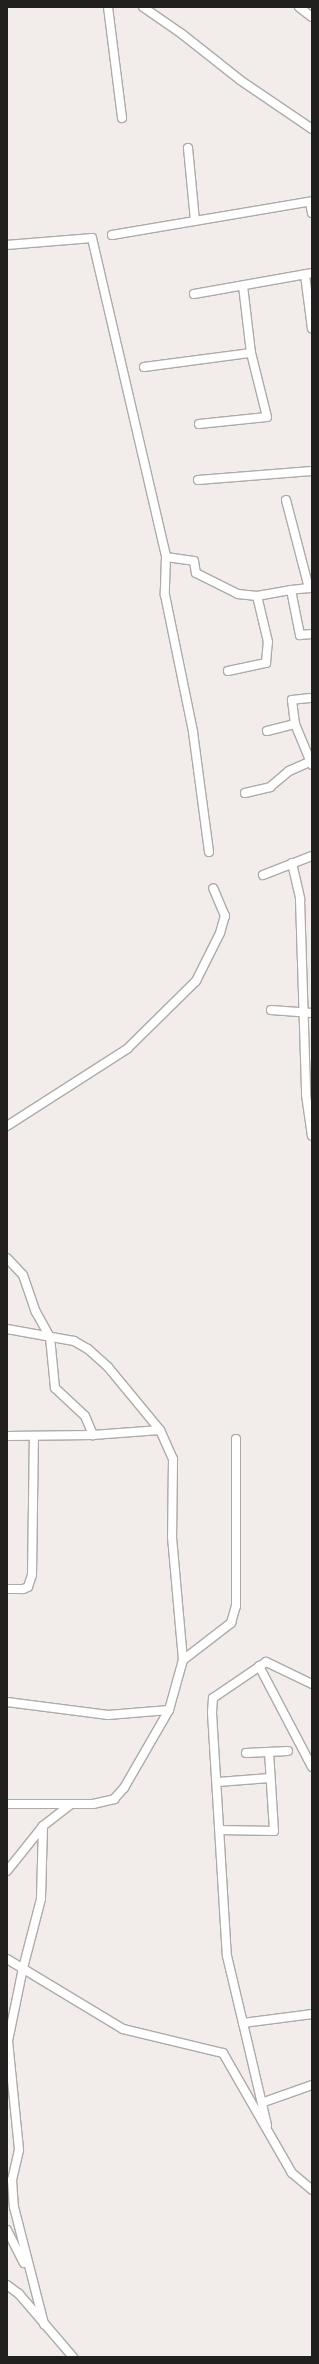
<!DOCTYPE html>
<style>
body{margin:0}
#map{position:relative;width:319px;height:2364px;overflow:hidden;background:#f2edeb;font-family:Ubuntu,sans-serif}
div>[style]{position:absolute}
.roads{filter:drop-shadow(1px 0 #afaaa8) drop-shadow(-1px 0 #afaaa8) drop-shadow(0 1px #afaaa8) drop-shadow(0 -1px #afaaa8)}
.street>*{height:8px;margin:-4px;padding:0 4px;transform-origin:4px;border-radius:4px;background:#fff}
span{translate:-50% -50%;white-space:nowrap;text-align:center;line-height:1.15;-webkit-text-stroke:3.5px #fffbf9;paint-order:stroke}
.frame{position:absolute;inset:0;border:8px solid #21201f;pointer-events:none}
</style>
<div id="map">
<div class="roads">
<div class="street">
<i style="left:108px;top:7px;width:112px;rotate:82.8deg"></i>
<i style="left:143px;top:7px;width:47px;rotate:34.7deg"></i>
<i style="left:182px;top:34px;width:74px;rotate:38.4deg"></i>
<i style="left:240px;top:80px;width:87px;rotate:34.2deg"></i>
<i style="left:299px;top:7px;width:16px;rotate:38deg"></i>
<i style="left:188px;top:148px;width:73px;rotate:84.5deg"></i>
<i style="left:310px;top:202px;width:11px;rotate:80deg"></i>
<i style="left:112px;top:235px;width:203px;rotate:-9.6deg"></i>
<i style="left:7px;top:245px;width:85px;rotate:-4.7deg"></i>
<i style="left:92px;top:238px;width:327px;rotate:76.9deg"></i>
<i style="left:166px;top:557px;width:38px;rotate:92deg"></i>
<i style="left:165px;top:595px;width:140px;rotate:78.4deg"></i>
<i style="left:193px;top:732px;width:121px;rotate:82.4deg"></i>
<i style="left:305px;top:275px;width:54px;rotate:82.6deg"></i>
<i style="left:194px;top:294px;width:120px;rotate:-10.1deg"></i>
<i style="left:144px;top:367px;width:108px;rotate:-7.5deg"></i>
<i style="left:199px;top:424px;width:68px;rotate:-5.9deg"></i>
<i style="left:267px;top:417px;width:66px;rotate:-104deg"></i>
<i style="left:251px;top:353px;width:67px;rotate:-96.8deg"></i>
<i style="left:198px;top:480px;width:114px;rotate:-4.5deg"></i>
<i style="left:286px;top:500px;width:91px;rotate:75.4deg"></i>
<i style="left:309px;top:588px;width:18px;rotate:174deg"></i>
<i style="left:166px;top:557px;width:28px;rotate:8deg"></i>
<i style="left:194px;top:561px;width:12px;rotate:81deg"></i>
<i style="left:196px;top:573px;width:47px;rotate:26.6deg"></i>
<i style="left:238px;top:594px;width:19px;rotate:6deg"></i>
<i style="left:257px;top:596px;width:35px;rotate:-10deg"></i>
<i style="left:291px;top:590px;width:46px;rotate:78.7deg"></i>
<i style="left:300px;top:635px;width:12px;rotate:-5deg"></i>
<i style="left:228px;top:671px;width:39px;rotate:-12deg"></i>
<i style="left:266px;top:663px;width:21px;rotate:-85deg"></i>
<i style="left:268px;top:642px;width:47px;rotate:-103.4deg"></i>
<i style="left:310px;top:698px;width:18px;rotate:174deg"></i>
<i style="left:292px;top:700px;width:24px;rotate:83deg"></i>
<i style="left:295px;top:724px;width:44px;rotate:67.5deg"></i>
<i style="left:267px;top:731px;width:29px;rotate:-14deg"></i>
<i style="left:245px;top:793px;width:26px;rotate:-13deg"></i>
<i style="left:270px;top:787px;width:25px;rotate:-40deg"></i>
<i style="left:289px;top:771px;width:24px;rotate:-24deg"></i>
<i style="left:292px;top:863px;width:37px;rotate:77deg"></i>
<i style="left:300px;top:899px;width:196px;rotate:88.2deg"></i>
<i style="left:306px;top:1095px;width:41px;rotate:81.7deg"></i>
<i style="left:263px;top:875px;width:53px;rotate:-21.2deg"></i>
<i style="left:271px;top:1010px;width:41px;rotate:4.2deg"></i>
<i style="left:7px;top:1126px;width:143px;rotate:-32.7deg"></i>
<i style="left:127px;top:1049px;width:97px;rotate:-44.6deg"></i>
<i style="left:196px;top:981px;width:54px;rotate:-63.4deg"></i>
<i style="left:220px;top:933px;width:18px;rotate:-74deg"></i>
<i style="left:225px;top:916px;width:30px;rotate:-113deg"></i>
<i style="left:7px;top:1258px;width:23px;rotate:47deg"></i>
<i style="left:23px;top:1275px;width:39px;rotate:71deg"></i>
<i style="left:36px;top:1312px;width:29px;rotate:61deg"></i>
<i style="left:50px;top:1337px;width:51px;rotate:84.4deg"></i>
<i style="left:55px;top:1388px;width:41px;rotate:43deg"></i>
<i style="left:85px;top:1416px;width:21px;rotate:67deg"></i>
<i style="left:7px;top:1329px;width:68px;rotate:10.2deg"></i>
<i style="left:74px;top:1341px;width:16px;rotate:30deg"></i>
<i style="left:88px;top:1349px;width:27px;rotate:42deg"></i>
<i style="left:108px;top:1367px;width:82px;rotate:50.5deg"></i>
<i style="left:160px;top:1430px;width:32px;rotate:66deg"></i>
<i style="left:173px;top:1459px;width:78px;rotate:90.7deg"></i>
<i style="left:172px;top:1537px;width:123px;rotate:84.9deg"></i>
<i style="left:7px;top:1436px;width:86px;rotate:-0.7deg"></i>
<i style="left:93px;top:1435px;width:67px;rotate:-4.3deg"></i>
<i style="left:7px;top:1589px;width:16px"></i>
<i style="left:23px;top:1589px;width:5px;rotate:-22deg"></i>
<i style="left:28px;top:1587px;width:13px;rotate:-72deg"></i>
<i style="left:32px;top:1575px;width:139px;rotate:-89.2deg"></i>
<i style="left:259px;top:1666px;width:114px;rotate:62.3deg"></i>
<i style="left:312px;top:1684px;width:51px;rotate:-154.4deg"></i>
<i style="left:266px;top:1662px;width:64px;rotate:145.8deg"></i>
<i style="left:213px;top:1698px;width:15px;rotate:94deg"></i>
<i style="left:212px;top:1713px;width:243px;rotate:86.5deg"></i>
<i style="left:227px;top:1956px;width:69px;rotate:76.6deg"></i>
<i style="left:243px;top:2023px;width:70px;rotate:-7.4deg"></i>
<i style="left:7px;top:1702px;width:102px;rotate:7.3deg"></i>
<i style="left:108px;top:1715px;width:61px;rotate:-4.7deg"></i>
<i style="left:169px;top:1710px;width:52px;rotate:-74.4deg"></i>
<i style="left:183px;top:1660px;width:61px;rotate:-37.6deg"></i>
<i style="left:231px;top:1623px;width:18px;rotate:-74deg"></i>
<i style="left:236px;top:1606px;width:167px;rotate:-90deg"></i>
<i style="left:246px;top:1753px;width:42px;rotate:-2.7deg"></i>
<i style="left:218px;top:1782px;width:52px;rotate:-4.4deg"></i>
<i style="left:7px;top:1804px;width:86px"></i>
<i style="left:93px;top:1804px;width:22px;rotate:-13deg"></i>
<i style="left:114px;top:1799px;width:15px;rotate:-48deg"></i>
<i style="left:124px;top:1788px;width:90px;rotate:-60deg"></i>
<i style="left:43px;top:1826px;width:73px;rotate:91.6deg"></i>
<i style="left:41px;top:1899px;width:71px;rotate:104.6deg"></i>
<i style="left:23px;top:1968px;width:75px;rotate:101.6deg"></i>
<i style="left:8px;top:2041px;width:110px;rotate:84.2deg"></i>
<i style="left:19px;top:2150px;width:31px;rotate:103deg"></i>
<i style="left:12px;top:2180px;width:27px;rotate:86deg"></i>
<i style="left:14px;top:2207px;width:121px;rotate:75.6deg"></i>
<i style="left:220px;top:1830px;width:54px;rotate:1.1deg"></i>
<i style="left:274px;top:1831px;width:79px;rotate:-93.6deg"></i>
<i style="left:7px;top:1871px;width:58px;rotate:-51.3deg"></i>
<i style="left:43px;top:1826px;width:34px;rotate:-38deg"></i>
<i style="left:7px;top:1959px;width:135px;rotate:31.1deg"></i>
<i style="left:123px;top:2029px;width:103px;rotate:13.5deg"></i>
<i style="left:223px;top:2053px;width:138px;rotate:60.1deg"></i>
<i style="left:292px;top:2173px;width:26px;rotate:40deg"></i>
<i style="left:243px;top:2023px;width:105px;rotate:76.8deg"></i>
<i style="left:264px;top:2102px;width:51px;rotate:-19.5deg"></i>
<i style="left:7px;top:2230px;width:37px;rotate:63deg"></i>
<i style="left:7px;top:2285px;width:15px;rotate:37deg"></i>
<i style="left:19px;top:2294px;width:83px;rotate:49.4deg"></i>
</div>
</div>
<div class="frame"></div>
</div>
